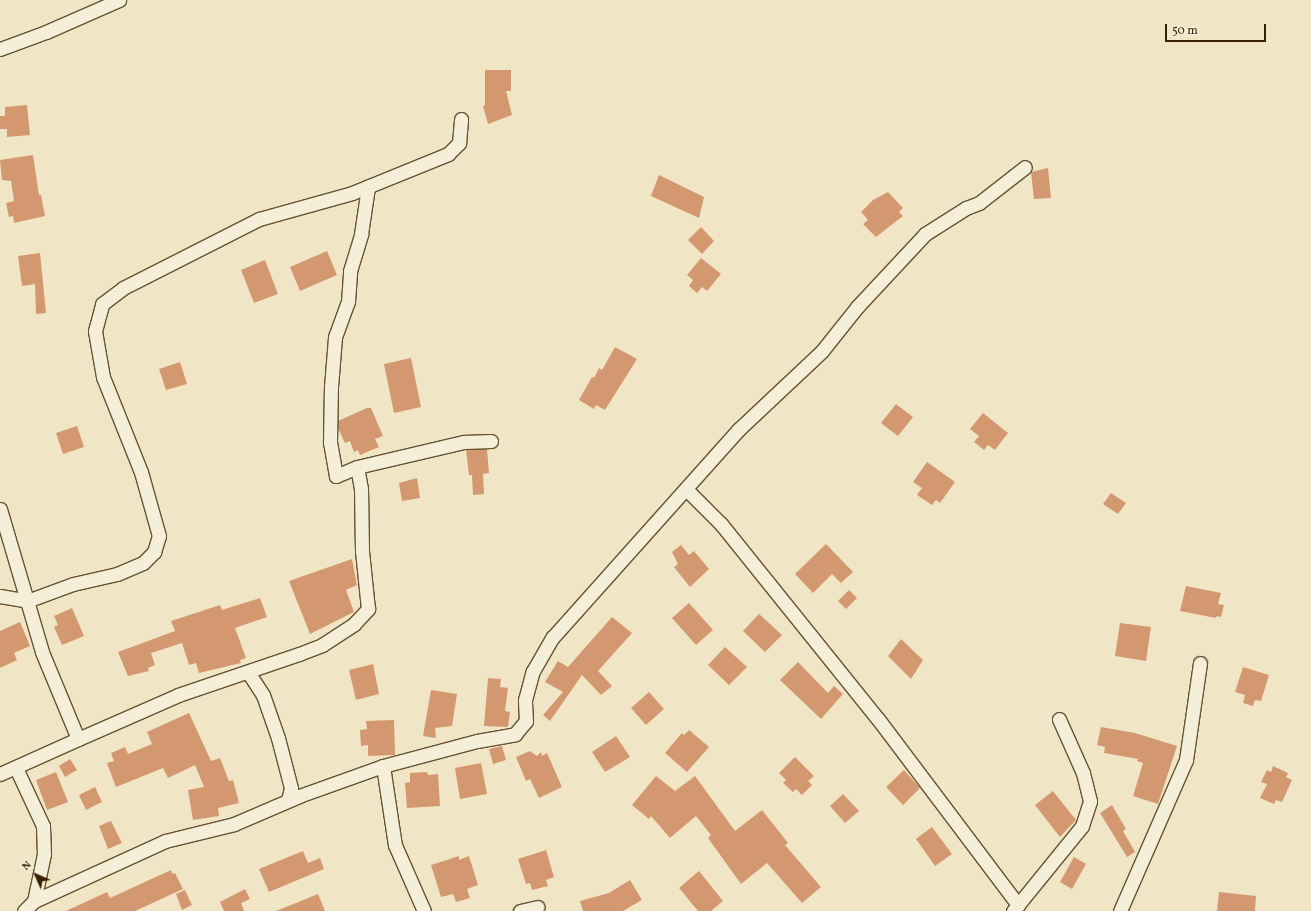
<!DOCTYPE html>
<style>
body{margin:0}
#map{position:relative;width:1311px;height:911px;overflow:hidden;background:#f0e6c5;font-family:Vollkorn,serif}
div>[style]{position:absolute}
.building>*{inset:0;background:#d49871}
.roads{filter:drop-shadow(1px 0 #665231) drop-shadow(-1px 0 #665231) drop-shadow(0 1px #665231) drop-shadow(0 -1px #665231)}
.minor>*{height:13px;margin:-6.5px;padding:0 6.5px;transform-origin:6.5px;border-radius:6.5px;background:#f5efd9}
span{translate:-50% -50%;white-space:nowrap;text-align:center;line-height:1.15;-webkit-text-stroke:4px #f5efd9;paint-order:stroke}
.north{position:absolute;left:16px;top:855px;width:40px;height:40px;-webkit-text-stroke:3px #f5efd9;paint-order:stroke;rotate:315deg;font-size:11px;font-weight:700;line-height:16px;text-align:center;color:#382000}
.north::after{content:'';display:block;margin:auto;width:14px;height:18px;background:#382000;clip-path:polygon(50% 0,100% 100%,50% 72%,0 100%)}
.scale{position:absolute;left:1165px;top:24px;width:101px;height:18px;box-sizing:border-box;border:2px solid #382000;border-top:0;padding-left:5px;font-size:12px;line-height:14px;white-space:nowrap;color:#382000;-webkit-text-stroke:3px #f5efd9;paint-order:stroke}
</style>
<div id="map">
<div class="building">
<i style="clip-path:polygon(485px 70px,511px 70px,511px 91px,506px 91px,512px 115px,488px 124px,483px 106px,485px 105px)"></i>
<i style="clip-path:polygon(27px 105px,30px 135px,7px 137px,7px 129px,0 129px,0 116px,5px 116px,5px 107px)"></i>
<i style="clip-path:polygon(33px 155px,39px 195px,41px 195px,45px 216px,14px 223px,13px 216px,9px 217px,6px 203px,14px 201px,11px 181px,2px 180px,0 160px)"></i>
<i style="clip-path:polygon(1048px 168px,1051px 198px,1034px 199px,1031px 172px)"></i>
<i style="clip-path:polygon(659px 175px,704px 197px,699px 218px,651px 196px)"></i>
<i style="clip-path:polygon(888px 192px,903px 208px,899px 212px,903px 216px,876px 237px,863px 224px,868px 220px,861px 212px,873px 200px)"></i>
<i style="clip-path:polygon(701px 227px,714px 241px,702px 254px,688px 240px)"></i>
<i style="clip-path:polygon(327px 251px,337px 275px,300px 291px,290px 267px)"></i>
<i style="clip-path:polygon(40px 253px,46px 313px,36px 314px,35px 284px,22px 286px,18px 256px)"></i>
<i style="clip-path:polygon(701px 258px,721px 274px,707px 291px,702px 287px,697px 293px,689px 286px,693px 280px,687px 275px)"></i>
<i style="clip-path:polygon(265px 260px,278px 294px,254px 303px,241px 270px)"></i>
<i style="clip-path:polygon(615px 347px,637px 359px,605px 410px,596px 405px,594px 409px,579px 400px,592px 377px,594px 378px,599px 368px,602px 370px)"></i>
<i style="clip-path:polygon(411px 358px,421px 407px,394px 413px,384px 364px)"></i>
<i style="clip-path:polygon(180px 362px,187px 384px,166px 390px,159px 369px)"></i>
<i style="clip-path:polygon(896px 404px,913px 417px,898px 436px,881px 423px)"></i>
<i style="clip-path:polygon(367px 408px,371px 408px,383px 436px,375px 439px,379px 447px,360px 455px,358px 450px,354px 452px,350px 441px,345px 443px,338px 428px,338px 421px)"></i>
<i style="clip-path:polygon(983px 413px,1008px 433px,995px 450px,988px 445px,984px 450px,974px 442px,979px 436px,970px 429px)"></i>
<i style="clip-path:polygon(77px 426px,84px 447px,63px 454px,56px 433px)"></i>
<i style="clip-path:polygon(487px 449px,489px 473px,483px 474px,484px 494px,473px 495px,472px 475px,469px 475px,466px 450px)"></i>
<i style="clip-path:polygon(927px 462px,955px 482px,940px 503px,936px 500px,932px 505px,917px 495px,922px 488px,913px 482px)"></i>
<i style="clip-path:polygon(417px 478px,420px 498px,402px 501px,399px 483px)"></i>
<i style="clip-path:polygon(1111px 493px,1126px 503px,1118px 514px,1103px 504px)"></i>
<i style="clip-path:polygon(826px 544px,853px 572px,841px 583px,832px 574px,813px 593px,795px 574px)"></i>
<i style="clip-path:polygon(681px 545px,689px 555px,694px 551px,709px 569px,690px 587px,674px 567px,678px 564px,672px 552px)"></i>
<i style="clip-path:polygon(352px 559px,357px 585px,346px 590px,354px 612px,310px 634px,289px 581px)"></i>
<i style="clip-path:polygon(1186px 586px,1221px 593px,1218px 604px,1224px 605px,1221px 617px,1217px 616px,1216px 618px,1180px 611px)"></i>
<i style="clip-path:polygon(849px 590px,857px 598px,846px 609px,838px 601px)"></i>
<i style="clip-path:polygon(260px 598px,267px 617px,235px 628px,246px 658px,240px 660px,241px 663px,199px 673px,196px 663px,189px 665px,182px 643px,151px 653px,155px 665px,148px 668px,149px 671px,128px 676px,118px 652px,175px 631px,171px 621px,220px 605px,222px 610px)"></i>
<i style="clip-path:polygon(689px 603px,713px 630px,696px 645px,672px 618px)"></i>
<i style="clip-path:polygon(72px 608px,84px 636px,62px 645px,54px 627px,58px 625px,54px 616px)"></i>
<i style="clip-path:polygon(759px 614px,782px 635px,765px 652px,743px 631px)"></i>
<i style="clip-path:polygon(612px 617px,632px 633px,598px 671px,612px 686px,601px 695px,582px 675px,550px 721px,543px 715px,563px 692px,545px 682px,558px 661px,568px 667px)"></i>
<i style="clip-path:polygon(20px 622px,30px 646px,14px 653px,17px 660px,0 668px,0 631px)"></i>
<i style="clip-path:polygon(1120px 623px,1151px 627px,1146px 661px,1115px 656px)"></i>
<i style="clip-path:polygon(901px 639px,923px 660px,911px 679px,888px 656px)"></i>
<i style="clip-path:polygon(725px 647px,747px 667px,729px 685px,708px 665px)"></i>
<i style="clip-path:polygon(798px 662px,828px 693px,834px 686px,843px 694px,821px 719px,780px 680px)"></i>
<i style="clip-path:polygon(373px 664px,379px 694px,356px 700px,349px 670px)"></i>
<i style="clip-path:polygon(1243px 667px,1269px 675px,1261px 701px,1255px 700px,1253px 706px,1243px 703px,1245px 695px,1235px 692px)"></i>
<i style="clip-path:polygon(488px 678px,501px 679px,500px 687px,508px 688px,505px 711px,510px 712px,508px 727px,484px 726px)"></i>
<i style="clip-path:polygon(431px 690px,457px 694px,452px 726px,435px 728px,436px 738px,423px 736px)"></i>
<i style="clip-path:polygon(649px 692px,664px 709px,646px 725px,631px 708px)"></i>
<i style="clip-path:polygon(189px 713px,211px 761px,220px 758px,229px 781px,233px 780px,239px 803px,218px 808px,219px 816px,193px 820px,188px 790px,204px 787px,195px 765px,168px 778px,163px 768px,116px 787px,107px 763px,114px 761px,111px 753px,125px 747px,128px 754px,152px 744px,147px 732px)"></i>
<i style="clip-path:polygon(394px 720px,395px 755px,368px 756px,368px 745px,361px 746px,360px 730px,367px 729px,366px 721px)"></i>
<i style="clip-path:polygon(1101px 727px,1135px 733px,1177px 746px,1158px 804px,1133px 796px,1143px 763px,1137px 761px,1138px 759px,1104px 753px,1105px 747px,1097px 745px)"></i>
<i style="clip-path:polygon(689px 730px,709px 747px,687px 772px,665px 753px,682px 733px,684px 735px)"></i>
<i style="clip-path:polygon(616px 736px,630px 757px,605px 772px,592px 752px)"></i>
<i style="clip-path:polygon(502px 746px,506px 760px,493px 764px,489px 749px)"></i>
<i style="clip-path:polygon(530px 751px,537px 756px,541px 752px,542px 756px,547px 753px,562px 787px,539px 798px,530px 779px,526px 781px,516px 757px)"></i>
<i style="clip-path:polygon(795px 757px,814px 776px,808px 781px,812px 785px,802px 795px,796px 789px,793px 792px,783px 783px,786px 780px,779px 773px)"></i>
<i style="clip-path:polygon(70px 759px,77px 770px,65px 777px,59px 766px)"></i>
<i style="clip-path:polygon(481px 763px,487px 794px,460px 799px,455px 768px)"></i>
<i style="clip-path:polygon(1273px 766px,1288px 773px,1286px 777px,1292px 780px,1282px 802px,1276px 800px,1274px 804px,1260px 798px,1267px 784px,1261px 782px,1267px 770px,1271px 772px)"></i>
<i style="clip-path:polygon(904px 770px,920px 788px,903px 805px,886px 787px)"></i>
<i style="clip-path:polygon(56px 772px,68px 802px,47px 810px,36px 780px)"></i>
<i style="clip-path:polygon(427px 772px,428px 775px,438px 774px,440px 806px,407px 808px,405px 783px,410px 782px,410px 773px)"></i>
<i style="clip-path:polygon(656px 776px,675px 791px,695px 776px,735px 831px,762px 810px,788px 843px,785px 845px,821px 887px,802px 903px,767px 863px,741px 884px,708px 838px,711px 835px,696px 816px,670px 838px,651px 816px,649px 819px,632px 805px)"></i>
<i style="clip-path:polygon(95px 787px,102px 802px,86px 810px,79px 795px)"></i>
<i style="clip-path:polygon(1053px 791px,1076px 820px,1060px 837px,1035px 805px)"></i>
<i style="clip-path:polygon(843px 794px,859px 811px,845px 823px,830px 806px)"></i>
<i style="clip-path:polygon(1112px 805px,1126px 829px,1123px 831px,1135px 852px,1127px 857px,1100px 813px)"></i>
<i style="clip-path:polygon(111px 821px,122px 843px,108px 849px,99px 826px)"></i>
<i style="clip-path:polygon(932px 827px,952px 854px,935px 866px,916px 839px)"></i>
<i style="clip-path:polygon(546px 850px,554px 877px,546px 880px,548px 886px,532px 890px,530px 883px,526px 884px,518px 859px)"></i>
<i style="clip-path:polygon(303px 851px,308px 863px,320px 858px,324px 869px,269px 892px,259px 869px)"></i>
<i style="clip-path:polygon(459px 856px,459px 860px,469px 856px,478px 885px,467px 889px,470px 898px,456px 902px,453px 894px,441px 897px,431px 865px)"></i>
<i style="clip-path:polygon(1074px 857px,1086px 864px,1072px 889px,1060px 882px)"></i>
<i style="clip-path:polygon(171px 870px,172px 874px,175px 873px,183px 889px,135px 911px,66px 911px,107px 892px,110px 898px)"></i>
<i style="clip-path:polygon(699px 871px,723px 901px,711px 911px,698px 911px,679px 888px)"></i>
<i style="clip-path:polygon(630px 880px,642px 900px,623px 911px,583px 911px,580px 901px,609px 893px)"></i>
<i style="clip-path:polygon(245px 889px,250px 899px,241px 903px,244px 911px,224px 911px,220px 902px)"></i>
<i style="clip-path:polygon(185px 890px,192px 905px,182px 910px,176px 894px)"></i>
<i style="clip-path:polygon(1219px 892px,1256px 896px,1255px 911px,1217px 911px)"></i>
<i style="clip-path:polygon(318px 894px,325px 911px,276px 911px)"></i>
</div>
<div class="roads">
<div class="minor">
<i style="left:0;top:49px;width:49px;rotate:-20.3deg"></i>
<i style="left:46px;top:32px;width:80px;rotate:-23.7deg"></i>
<i style="left:357px;top:467px;width:23px;rotate:157deg"></i>
<i style="left:336px;top:476px;width:35px;rotate:-100deg"></i>
<i style="left:330px;top:442px;width:55px;rotate:-89deg"></i>
<i style="left:331px;top:387px;width:50px;rotate:-85.4deg"></i>
<i style="left:335px;top:337px;width:37px;rotate:-70deg"></i>
<i style="left:348px;top:302px;width:31px;rotate:-86deg"></i>
<i style="left:350px;top:271px;width:39px;rotate:-73deg"></i>
<i style="left:361px;top:234px;width:48px;rotate:-81.5deg"></i>
<i style="left:686px;top:489px;width:49px;rotate:45deg"></i>
<i style="left:721px;top:524px;width:250px;rotate:51.2deg"></i>
<i style="left:878px;top:719px;width:233px;rotate:53deg"></i>
<i style="left:0;top:509px;width:149px;rotate:73.6deg"></i>
<i style="left:42px;top:652px;width:94px;rotate:67.5deg"></i>
<i style="left:78px;top:739px;width:109px;rotate:-23.7deg"></i>
<i style="left:178px;top:695px;width:128px;rotate:-18.7deg"></i>
<i style="left:299px;top:654px;width:25px;rotate:-21deg"></i>
<i style="left:322px;top:645px;width:38px;rotate:-33deg"></i>
<i style="left:354px;top:624px;width:21px;rotate:-47deg"></i>
<i style="left:368px;top:609px;width:58px;rotate:-95.9deg"></i>
<i style="left:362px;top:551px;width:62px;rotate:-90.9deg"></i>
<i style="left:361px;top:489px;width:22px;rotate:-100deg"></i>
<i style="left:357px;top:467px;width:110px;rotate:-13.2deg"></i>
<i style="left:464px;top:442px;width:27px;rotate:-2deg"></i>
<i style="left:0;top:596px;width:27px;rotate:10deg"></i>
<i style="left:27px;top:601px;width:49px;rotate:-20.3deg"></i>
<i style="left:73px;top:584px;width:45px;rotate:-12.8deg"></i>
<i style="left:117px;top:574px;width:28px;rotate:-23deg"></i>
<i style="left:143px;top:563px;width:16px;rotate:-45deg"></i>
<i style="left:154px;top:552px;width:17px;rotate:-73deg"></i>
<i style="left:159px;top:536px;width:66px;rotate:-105.7deg"></i>
<i style="left:141px;top:472px;width:102px;rotate:-111.8deg"></i>
<i style="left:103px;top:377px;width:47px;rotate:-99.9deg"></i>
<i style="left:95px;top:331px;width:28px;rotate:-75deg"></i>
<i style="left:102px;top:304px;width:26px;rotate:-37deg"></i>
<i style="left:123px;top:288px;width:153px;rotate:-26.9deg"></i>
<i style="left:259px;top:219px;width:97px;rotate:-15.6deg"></i>
<i style="left:352px;top:193px;width:104px;rotate:-22.1deg"></i>
<i style="left:448px;top:154px;width:16px;rotate:-45deg"></i>
<i style="left:459px;top:143px;width:24px;rotate:-85deg"></i>
<i style="left:248px;top:672px;width:27px;rotate:57deg"></i>
<i style="left:263px;top:695px;width:46px;rotate:70.8deg"></i>
<i style="left:278px;top:738px;width:52px;rotate:75.4deg"></i>
<i style="left:291px;top:788px;width:12px;rotate:104deg"></i>
<i style="left:383px;top:766px;width:80px;rotate:81.4deg"></i>
<i style="left:395px;top:845px;width:72px;rotate:66.3deg"></i>
<i style="left:16px;top:768px;width:64px;rotate:65deg"></i>
<i style="left:43px;top:826px;width:28px;rotate:88deg"></i>
<i style="left:44px;top:854px;width:48px;rotate:102deg"></i>
<i style="left:0;top:774px;width:85px;rotate:-24.2deg"></i>
<i style="left:24px;top:911px;width:14px;rotate:-45deg"></i>
<i style="left:34px;top:901px;width:144px;rotate:-24.6deg"></i>
<i style="left:165px;top:841px;width:71px;rotate:-13.8deg"></i>
<i style="left:234px;top:824px;width:71px;rotate:-23.3deg"></i>
<i style="left:299px;top:796px;width:89px;rotate:-19.7deg"></i>
<i style="left:383px;top:766px;width:97px;rotate:-14.9deg"></i>
<i style="left:477px;top:741px;width:39px;rotate:-10deg"></i>
<i style="left:515px;top:734px;width:17px;rotate:-50deg"></i>
<i style="left:526px;top:721px;width:21px;rotate:-93deg"></i>
<i style="left:525px;top:700px;width:30px;rotate:-75deg"></i>
<i style="left:533px;top:671px;width:39px;rotate:-60deg"></i>
<i style="left:553px;top:637px;width:278px;rotate:-48.2deg"></i>
<i style="left:738px;top:430px;width:115px;rotate:-43.2deg"></i>
<i style="left:822px;top:351px;width:56px;rotate:-51.5deg"></i>
<i style="left:857px;top:307px;width:100px;rotate:-47deg"></i>
<i style="left:925px;top:234px;width:49px;rotate:-32.4deg"></i>
<i style="left:966px;top:208px;width:14px;rotate:-21deg"></i>
<i style="left:979px;top:203px;width:58px;rotate:-38deg"></i>
<i style="left:520px;top:911px;width:18px;rotate:-13deg"></i>
<i style="left:1013px;top:911px;width:109px;rotate:-50.9deg"></i>
<i style="left:1082px;top:826px;width:26px;rotate:-72deg"></i>
<i style="left:1090px;top:801px;width:29px;rotate:-104deg"></i>
<i style="left:1083px;top:773px;width:59px;rotate:-114deg"></i>
<i style="left:1120px;top:911px;width:165px;rotate:-66.4deg"></i>
<i style="left:1186px;top:760px;width:98px;rotate:-81.8deg"></i>
</div>
</div>
<div class="north">N</div>
<div class="scale">50 m</div>
</div>
